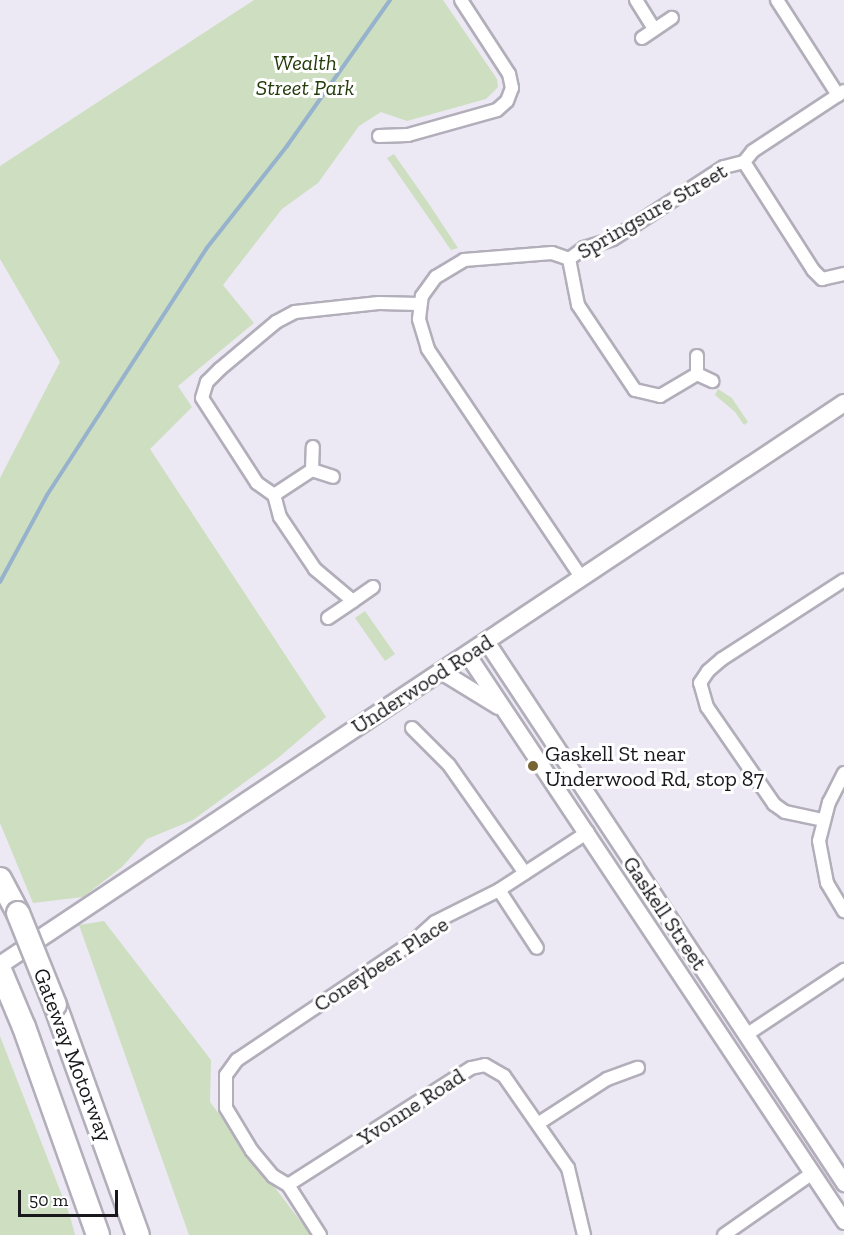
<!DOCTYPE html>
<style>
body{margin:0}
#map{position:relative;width:844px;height:1235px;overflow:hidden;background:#ece9f4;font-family:"Zilla Slab",serif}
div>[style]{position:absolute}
.green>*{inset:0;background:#cddfc0}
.stream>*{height:4px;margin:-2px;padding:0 2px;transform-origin:2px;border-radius:2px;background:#96b2cc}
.roads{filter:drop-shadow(2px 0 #b2aeba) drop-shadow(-2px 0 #b2aeba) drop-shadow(0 2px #b2aeba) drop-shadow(0 -2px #b2aeba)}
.minor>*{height:12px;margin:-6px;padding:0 6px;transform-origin:6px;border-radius:6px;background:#fff}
.tertiary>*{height:15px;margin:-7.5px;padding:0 7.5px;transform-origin:7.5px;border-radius:7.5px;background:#fff}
.secondary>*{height:16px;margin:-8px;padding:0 8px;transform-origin:8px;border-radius:8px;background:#fff}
.motorway>*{height:22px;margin:-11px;padding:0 11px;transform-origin:11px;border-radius:11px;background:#fff}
.bridges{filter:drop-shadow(2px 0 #b2aeba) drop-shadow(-2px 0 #b2aeba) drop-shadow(0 2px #b2aeba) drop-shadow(0 -2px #b2aeba)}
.motorway-bridge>*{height:22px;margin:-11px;padding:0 11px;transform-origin:11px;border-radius:11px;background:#fff}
.dots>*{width:16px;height:16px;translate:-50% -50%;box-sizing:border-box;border:3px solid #fff;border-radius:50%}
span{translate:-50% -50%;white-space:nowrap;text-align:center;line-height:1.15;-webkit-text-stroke:6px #fff;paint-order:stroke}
.park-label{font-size:22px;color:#243c0b;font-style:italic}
.street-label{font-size:22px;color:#19181c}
.poi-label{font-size:22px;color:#19181c}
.left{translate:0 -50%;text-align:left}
.scale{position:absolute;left:18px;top:1190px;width:100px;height:27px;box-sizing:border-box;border:3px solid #19181c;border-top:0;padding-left:8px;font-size:18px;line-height:21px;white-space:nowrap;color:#19181c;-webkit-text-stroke:4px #fff;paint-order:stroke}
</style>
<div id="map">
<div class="green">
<i style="clip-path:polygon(254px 0,443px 0,497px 79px,498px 87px,486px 99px,407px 121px,381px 112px,359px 126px,318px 183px,282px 209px,223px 285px,254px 323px,178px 386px,192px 407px,150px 449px,326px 717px,278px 758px,193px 820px,147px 839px,122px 867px,83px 897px,33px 903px,0 823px,0 478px,60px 362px,0 259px,0 166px)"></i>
<i style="clip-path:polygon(394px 154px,429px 204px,458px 248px,451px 250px,387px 158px)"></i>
<i style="clip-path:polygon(718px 389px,732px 398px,748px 422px,744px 425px,735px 412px,715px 395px)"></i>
<i style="clip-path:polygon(365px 611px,395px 654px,385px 661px,355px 618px)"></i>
<i style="clip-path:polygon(104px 921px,211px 1060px,210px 1102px,311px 1235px,189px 1235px,79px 925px)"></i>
<i style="clip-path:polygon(0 1036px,70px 1216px,75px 1235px,0 1235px)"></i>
</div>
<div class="stream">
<i style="left:0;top:582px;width:99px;rotate:-61.6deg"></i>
<i style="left:47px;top:495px;width:293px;rotate:-57.1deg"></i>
<i style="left:206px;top:249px;width:131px;rotate:-51.8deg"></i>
<i style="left:287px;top:146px;width:179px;rotate:-54.8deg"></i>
</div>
<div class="roads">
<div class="minor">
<i style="left:636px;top:0;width:32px;rotate:58deg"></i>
<i style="left:777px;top:0;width:113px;rotate:57.3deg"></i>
<i style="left:642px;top:38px;width:36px;rotate:-34deg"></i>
<i style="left:379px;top:136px;width:29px;rotate:-2deg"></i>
<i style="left:408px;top:135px;width:92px;rotate:-15.7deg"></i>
<i style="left:497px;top:110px;width:13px;rotate:-42deg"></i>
<i style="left:507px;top:101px;width:14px;rotate:-69deg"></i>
<i style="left:512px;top:88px;width:14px;rotate:-102deg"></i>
<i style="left:509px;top:74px;width:88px;rotate:-123deg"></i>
<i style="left:744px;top:162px;width:128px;rotate:57.4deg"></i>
<i style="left:813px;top:270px;width:13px;rotate:45deg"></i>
<i style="left:822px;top:279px;width:23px;rotate:-13deg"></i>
<i style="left:569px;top:259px;width:47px;rotate:78.9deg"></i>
<i style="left:578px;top:305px;width:102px;rotate:56.2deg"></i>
<i style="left:635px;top:390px;width:26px;rotate:13deg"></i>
<i style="left:660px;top:396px;width:43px;rotate:-30.7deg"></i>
<i style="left:697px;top:356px;width:18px;rotate:90deg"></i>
<i style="left:697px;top:374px;width:17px;rotate:25deg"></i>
<i style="left:312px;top:470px;width:23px;rotate:-88deg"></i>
<i style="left:312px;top:470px;width:22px;rotate:18deg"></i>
<i style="left:274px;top:495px;width:45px;rotate:-33.3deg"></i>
<i style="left:581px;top:577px;width:275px;rotate:-123.9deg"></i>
<i style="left:428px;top:349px;width:31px;rotate:-107deg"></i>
<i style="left:419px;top:319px;width:23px;rotate:-83deg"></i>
<i style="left:422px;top:296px;width:24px;rotate:-54deg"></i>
<i style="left:436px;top:277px;width:33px;rotate:-31deg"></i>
<i style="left:464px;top:260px;width:88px;rotate:-4.5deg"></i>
<i style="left:552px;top:253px;width:18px;rotate:19deg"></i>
<i style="left:569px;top:259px;width:19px;rotate:-36deg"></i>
<i style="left:584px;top:248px;width:30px;rotate:-17deg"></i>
<i style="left:613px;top:239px;width:132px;rotate:-33deg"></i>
<i style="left:724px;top:167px;width:21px;rotate:-14deg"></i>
<i style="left:744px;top:162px;width:14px;rotate:-51deg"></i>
<i style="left:753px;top:151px;width:109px;rotate:-33.4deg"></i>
<i style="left:373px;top:587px;width:24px;rotate:145deg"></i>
<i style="left:353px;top:601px;width:50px;rotate:-139.9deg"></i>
<i style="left:315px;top:569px;width:63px;rotate:-123.9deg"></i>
<i style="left:280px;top:517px;width:23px;rotate:-105deg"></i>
<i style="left:274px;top:495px;width:21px;rotate:-145deg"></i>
<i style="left:257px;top:483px;width:101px;rotate:-122.9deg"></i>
<i style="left:202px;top:398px;width:17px;rotate:-73deg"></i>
<i style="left:207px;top:382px;width:18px;rotate:-45deg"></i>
<i style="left:220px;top:369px;width:73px;rotate:-40deg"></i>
<i style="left:276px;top:322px;width:21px;rotate:-28deg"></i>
<i style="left:295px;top:312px;width:84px;rotate:-6.1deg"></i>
<i style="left:379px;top:303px;width:40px;rotate:1.4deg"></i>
<i style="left:328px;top:618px;width:30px;rotate:-34deg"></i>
<i style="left:412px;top:728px;width:52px;rotate:45deg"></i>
<i style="left:449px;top:765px;width:132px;rotate:54.9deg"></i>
<i style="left:844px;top:773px;width:33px;rotate:117deg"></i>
<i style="left:829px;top:802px;width:40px;rotate:104.4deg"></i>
<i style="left:819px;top:841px;width:43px;rotate:79.2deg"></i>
<i style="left:827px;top:883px;width:33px;rotate:59deg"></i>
<i style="left:823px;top:820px;width:39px;rotate:-168deg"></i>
<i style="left:785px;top:812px;width:14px;rotate:-144deg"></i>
<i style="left:774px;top:804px;width:118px;rotate:-124.6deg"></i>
<i style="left:707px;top:707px;width:25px;rotate:-106deg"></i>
<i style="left:700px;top:683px;width:14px;rotate:-56deg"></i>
<i style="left:708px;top:671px;width:18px;rotate:-41deg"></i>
<i style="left:722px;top:659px;width:145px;rotate:-32.9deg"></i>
<i style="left:499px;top:890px;width:69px;rotate:56.8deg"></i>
<i style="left:746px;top:1035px;width:118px;rotate:-33.6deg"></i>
<i style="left:539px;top:1123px;width:81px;rotate:-32.9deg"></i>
<i style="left:607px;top:1079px;width:33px;rotate:-20deg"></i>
<i style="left:288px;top:1185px;width:217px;rotate:-32.6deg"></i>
<i style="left:471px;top:1068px;width:14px;rotate:-12deg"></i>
<i style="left:485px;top:1065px;width:22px;rotate:30deg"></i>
<i style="left:504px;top:1076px;width:112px;rotate:55.2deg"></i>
<i style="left:568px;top:1168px;width:69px;rotate:76.6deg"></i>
<i style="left:320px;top:1235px;width:59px;rotate:-122.6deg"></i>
<i style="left:288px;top:1185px;width:17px;rotate:-149deg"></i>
<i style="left:273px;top:1176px;width:33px;rotate:-130deg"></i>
<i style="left:252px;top:1151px;width:50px;rotate:-121.2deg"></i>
<i style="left:226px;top:1108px;width:33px;rotate:-90deg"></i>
<i style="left:226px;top:1075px;width:19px;rotate:-54deg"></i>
<i style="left:237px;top:1060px;width:213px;rotate:-33.9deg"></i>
<i style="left:414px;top:941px;width:28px;rotate:-42deg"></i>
<i style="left:435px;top:922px;width:72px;rotate:-26.6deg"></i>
<i style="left:499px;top:890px;width:106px;rotate:-33.1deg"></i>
<i style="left:724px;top:1235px;width:106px;rotate:-35deg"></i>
</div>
<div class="tertiary">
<i style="left:486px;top:641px;width:650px;rotate:56.55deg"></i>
<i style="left:467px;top:654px;width:681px;rotate:56.38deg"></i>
<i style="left:441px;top:671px;width:67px;rotate:31.6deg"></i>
</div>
<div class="secondary">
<i style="left:0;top:965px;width:1014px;rotate:-33.66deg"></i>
</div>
<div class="motorway">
<i style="left:0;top:879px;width:38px;rotate:62deg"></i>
<i style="left:0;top:970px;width:62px;rotate:67.2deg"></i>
<i style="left:24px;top:1027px;width:221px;rotate:70.4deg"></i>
<i style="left:55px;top:1005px;width:245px;rotate:70.2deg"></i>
</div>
</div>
<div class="bridges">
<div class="motorway-bridge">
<i style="left:18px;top:913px;width:99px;rotate:68.1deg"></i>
</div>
</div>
<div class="dots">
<i style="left:533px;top:766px;background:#776432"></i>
</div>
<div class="park-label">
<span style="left:305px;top:75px">Wealth<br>Street Park</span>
</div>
<div class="street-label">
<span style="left:652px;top:211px;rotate:-30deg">Springsure Street</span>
<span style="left:422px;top:684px;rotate:-33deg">Underwood Road</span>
<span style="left:665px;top:913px;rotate:56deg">Gaskell Street</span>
<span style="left:381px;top:964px;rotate:-33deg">Coneybeer Place</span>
<span style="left:73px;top:1055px;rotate:69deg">Gateway Motorway</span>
<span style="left:411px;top:1107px;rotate:-33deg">Yvonne Road</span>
</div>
<div class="poi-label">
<span class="left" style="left:545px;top:766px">Gaskell St near<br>Underwood Rd, stop 87</span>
</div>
<div class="scale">50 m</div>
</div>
